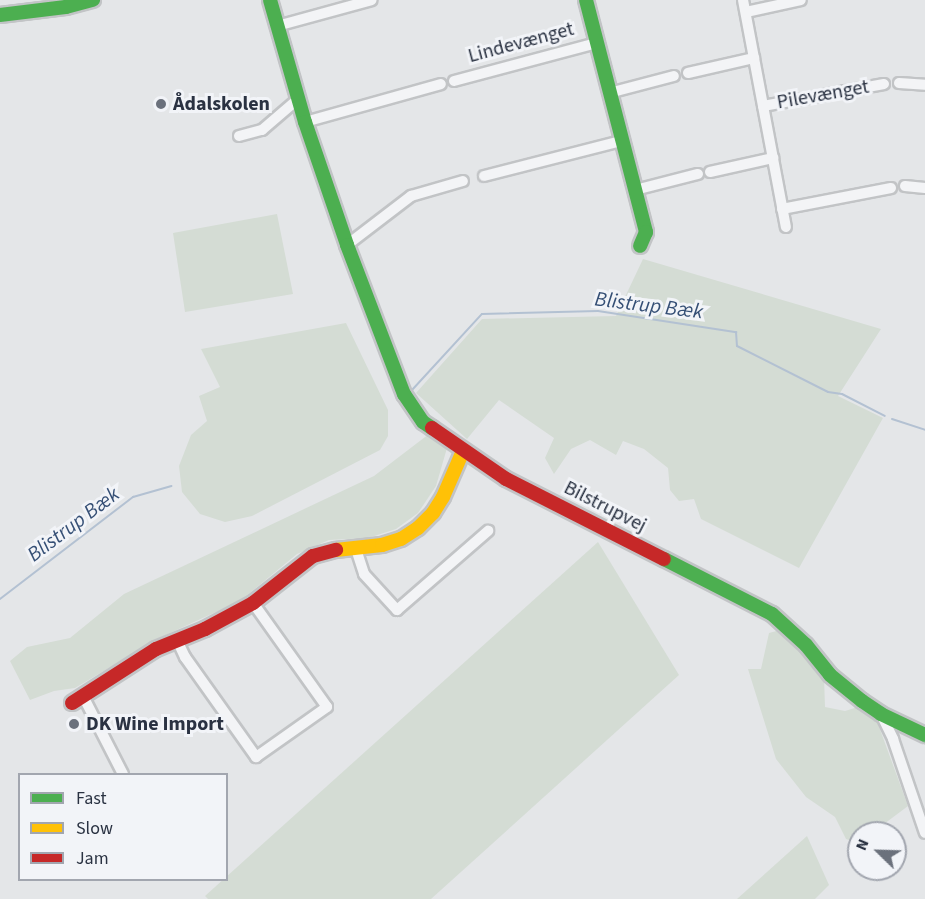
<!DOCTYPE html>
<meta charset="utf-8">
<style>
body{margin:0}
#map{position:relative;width:925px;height:899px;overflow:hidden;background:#e4e6e8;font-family:"Source Sans 3",sans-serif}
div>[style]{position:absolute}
.green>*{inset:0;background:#d4dcd4}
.stream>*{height:2px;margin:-1px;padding:0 1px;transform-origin:1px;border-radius:1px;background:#b3c1d2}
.roads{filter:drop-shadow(2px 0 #c2c4c6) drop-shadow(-2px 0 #c2c4c6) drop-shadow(0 2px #c2c4c6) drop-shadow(0 -2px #c2c4c6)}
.street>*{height:10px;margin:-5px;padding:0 5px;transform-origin:5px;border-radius:5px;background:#f3f4f6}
.fast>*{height:14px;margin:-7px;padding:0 7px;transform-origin:7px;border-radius:7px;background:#4caf50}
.slow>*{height:14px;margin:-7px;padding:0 7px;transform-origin:7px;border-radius:7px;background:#ffc107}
.jam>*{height:14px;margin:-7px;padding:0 7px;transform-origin:7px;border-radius:7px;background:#c62828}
.dots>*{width:16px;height:16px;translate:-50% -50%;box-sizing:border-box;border:3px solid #f2f4f8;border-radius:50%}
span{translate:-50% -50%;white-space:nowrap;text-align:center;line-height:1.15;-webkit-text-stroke:6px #f2f4f8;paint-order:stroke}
.street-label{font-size:20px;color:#2a3242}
.poi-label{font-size:20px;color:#2a3242;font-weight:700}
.left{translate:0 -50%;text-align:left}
.water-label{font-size:21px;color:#354f75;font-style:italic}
.legend{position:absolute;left:18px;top:773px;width:210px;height:108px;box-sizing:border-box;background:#f2f4f8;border:2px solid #a2a6af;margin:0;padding:8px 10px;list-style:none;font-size:18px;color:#2a3242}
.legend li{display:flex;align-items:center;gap:12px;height:30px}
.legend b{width:30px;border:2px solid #a2a6af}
.north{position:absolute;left:847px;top:821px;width:60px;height:60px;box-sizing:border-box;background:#f2f4f8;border:2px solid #a2a6af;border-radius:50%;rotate:293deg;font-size:16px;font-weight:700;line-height:24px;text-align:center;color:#2a3242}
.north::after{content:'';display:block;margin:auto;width:21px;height:27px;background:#6b717c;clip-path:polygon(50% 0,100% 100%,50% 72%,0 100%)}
</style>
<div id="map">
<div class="green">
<i style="clip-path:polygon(277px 214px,293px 294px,185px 312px,173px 233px)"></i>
<i style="clip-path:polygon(643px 259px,881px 329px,838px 396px,883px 418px,799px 568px,701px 519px,694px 499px,679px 501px,670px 490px,668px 468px,644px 449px,623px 441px,616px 455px,590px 440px,571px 449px,554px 474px,545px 458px,554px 438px,499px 400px,467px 439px,416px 393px,482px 319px,616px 316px)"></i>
<i style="clip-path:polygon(346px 323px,388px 410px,388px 436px,380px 450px,252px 516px,225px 522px,200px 514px,182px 492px,179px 466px,191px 435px,207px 421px,199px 396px,220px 387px,201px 349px)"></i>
<i style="clip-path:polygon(429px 434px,447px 448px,436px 486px,418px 513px,396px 529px,368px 538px,329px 540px,297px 554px,240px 601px,159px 638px,75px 688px,54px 691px,30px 700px,10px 661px,27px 647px,70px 638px,124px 594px,374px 476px)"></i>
<i style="clip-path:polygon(598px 542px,679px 675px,431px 899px,208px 899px,205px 896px)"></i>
<i style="clip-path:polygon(784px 629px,824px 677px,825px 707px,845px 711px,858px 707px,878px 724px,908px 806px,872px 833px,859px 833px,858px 843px,846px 839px,835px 817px,806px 797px,776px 759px,748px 669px,761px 669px,769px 633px)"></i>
<i style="clip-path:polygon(807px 836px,829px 885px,815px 899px,737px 899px)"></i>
</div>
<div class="stream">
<i style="left:412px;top:390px;width:103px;rotate:-47.4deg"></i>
<i style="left:482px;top:314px;width:116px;rotate:-1.5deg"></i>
<i style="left:598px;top:311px;width:140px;rotate:8.7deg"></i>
<i style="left:736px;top:332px;width:14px;rotate:86deg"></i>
<i style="left:737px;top:346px;width:102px;rotate:26.8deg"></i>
<i style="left:828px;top:392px;width:14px;rotate:8deg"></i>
<i style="left:842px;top:394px;width:48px;rotate:27.1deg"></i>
<i style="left:892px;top:419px;width:35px;rotate:18deg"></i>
<i style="left:0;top:599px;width:168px;rotate:-37.5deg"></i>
<i style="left:133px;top:497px;width:40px;rotate:-16deg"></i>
</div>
<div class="roads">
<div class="street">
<i style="left:743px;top:0;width:231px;rotate:79.3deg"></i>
<i style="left:746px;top:12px;width:56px;rotate:-12.3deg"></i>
<i style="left:277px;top:26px;width:98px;rotate:-15.3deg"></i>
<i style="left:688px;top:73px;width:68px;rotate:-12.8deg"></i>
<i style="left:454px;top:81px;width:148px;rotate:-14.9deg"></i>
<i style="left:899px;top:83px;width:26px;rotate:4deg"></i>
<i style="left:609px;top:93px;width:67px;rotate:-14.7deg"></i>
<i style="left:763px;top:106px;width:123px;rotate:-10.3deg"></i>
<i style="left:305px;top:122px;width:141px;rotate:-15.6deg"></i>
<i style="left:239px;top:136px;width:24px;rotate:-15deg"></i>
<i style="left:262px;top:130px;width:48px;rotate:-40.7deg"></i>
<i style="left:710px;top:172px;width:65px;rotate:-12.5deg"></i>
<i style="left:484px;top:176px;width:141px;rotate:-14.3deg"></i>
<i style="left:905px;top:186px;width:20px;rotate:6deg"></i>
<i style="left:635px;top:190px;width:65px;rotate:-14.3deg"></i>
<i style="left:782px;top:209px;width:111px;rotate:-10.9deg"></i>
<i style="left:347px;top:245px;width:81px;rotate:-37.4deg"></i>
<i style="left:411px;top:196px;width:54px;rotate:-16.1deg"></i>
<i style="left:356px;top:549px;width:26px;rotate:72deg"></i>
<i style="left:364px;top:574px;width:49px;rotate:47.5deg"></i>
<i style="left:397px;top:610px;width:121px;rotate:-41deg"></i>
<i style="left:177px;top:640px;width:19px;rotate:65deg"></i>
<i style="left:185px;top:657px;width:123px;rotate:54.6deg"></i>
<i style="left:256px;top:757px;width:87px;rotate:-35.2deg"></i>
<i style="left:327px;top:707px;width:128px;rotate:-125.4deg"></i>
<i style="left:83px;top:696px;width:88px;rotate:62.9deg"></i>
<i style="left:881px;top:714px;width:28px;rotate:64deg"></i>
<i style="left:893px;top:739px;width:99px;rotate:71.2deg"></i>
</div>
<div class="fast">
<i style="left:270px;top:0;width:127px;rotate:74deg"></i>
<i style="left:305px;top:122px;width:130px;rotate:71.1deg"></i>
<i style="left:347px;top:245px;width:160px;rotate:69.1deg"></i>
<i style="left:404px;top:394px;width:34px;rotate:56deg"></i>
<i style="left:423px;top:422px;width:11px;rotate:34deg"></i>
<i style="left:586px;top:0;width:240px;rotate:75.5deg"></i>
<i style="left:646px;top:232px;width:15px;rotate:113deg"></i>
<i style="left:0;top:15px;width:66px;rotate:-6.9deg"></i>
<i style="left:66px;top:7px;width:28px;rotate:-15deg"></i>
<i style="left:664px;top:559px;width:121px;rotate:27deg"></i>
<i style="left:772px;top:614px;width:46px;rotate:42.4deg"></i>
<i style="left:806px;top:645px;width:38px;rotate:51deg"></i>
<i style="left:830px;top:675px;width:41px;rotate:39.1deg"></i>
<i style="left:862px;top:701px;width:23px;rotate:34deg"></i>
<i style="left:881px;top:714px;width:49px;rotate:25.5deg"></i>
</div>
<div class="slow">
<i style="left:336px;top:550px;width:46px;rotate:-6.2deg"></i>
<i style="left:382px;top:545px;width:20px;rotate:-18deg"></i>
<i style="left:401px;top:539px;width:20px;rotate:-33deg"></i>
<i style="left:418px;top:528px;width:21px;rotate:-45deg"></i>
<i style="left:433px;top:513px;width:19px;rotate:-58deg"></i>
<i style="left:443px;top:497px;width:50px;rotate:-66.5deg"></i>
</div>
<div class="jam">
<i style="left:432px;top:428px;width:90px;rotate:34.6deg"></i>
<i style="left:506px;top:479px;width:177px;rotate:26.9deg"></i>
<i style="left:72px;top:703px;width:100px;rotate:-32.7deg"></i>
<i style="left:156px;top:649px;width:53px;rotate:-22.2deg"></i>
<i style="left:205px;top:629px;width:55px;rotate:-28.4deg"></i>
<i style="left:253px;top:603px;width:76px;rotate:-38.1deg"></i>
<i style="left:313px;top:556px;width:24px;rotate:-15deg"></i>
</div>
</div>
<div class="dots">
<i style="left:161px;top:104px;background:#6b717c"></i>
<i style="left:74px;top:724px;background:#6b717c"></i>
</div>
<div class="street-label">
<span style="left:521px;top:43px;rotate:-15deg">Lindevænget</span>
<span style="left:823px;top:95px;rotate:-10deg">Pilevænget</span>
<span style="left:605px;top:507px;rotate:27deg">Bilstrupvej</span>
</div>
<div class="poi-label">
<span class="left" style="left:173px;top:104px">Ådalskolen</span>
<span class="left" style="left:86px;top:724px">DK Wine Import</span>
</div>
<div class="water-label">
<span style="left:649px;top:305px;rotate:7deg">Blistrup Bæk</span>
<span style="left:73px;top:524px;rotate:-37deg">Blistrup Bæk</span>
</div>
<ul class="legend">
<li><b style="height:8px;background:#4caf50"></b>Fast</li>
<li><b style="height:8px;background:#ffc107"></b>Slow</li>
<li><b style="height:8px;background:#c62828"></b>Jam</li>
</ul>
<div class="north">N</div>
</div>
